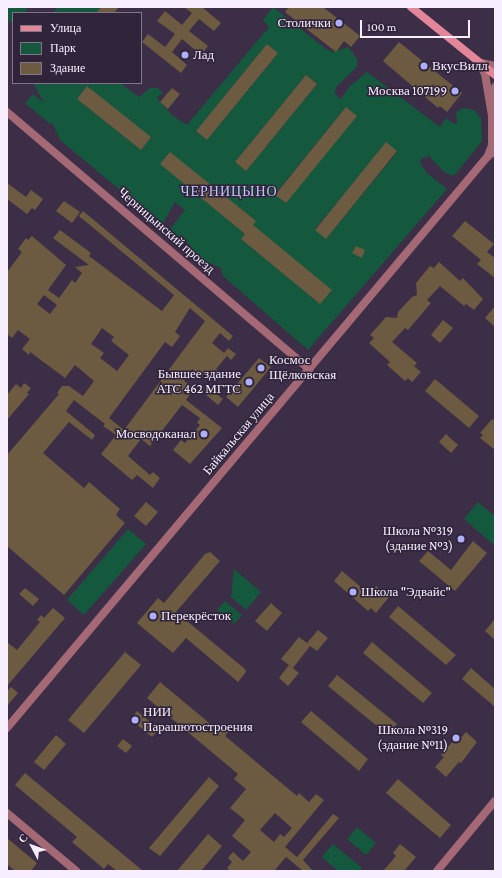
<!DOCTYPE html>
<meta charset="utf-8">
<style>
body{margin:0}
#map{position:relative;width:502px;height:878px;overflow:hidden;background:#3b2e46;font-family:"Crimson Pro",serif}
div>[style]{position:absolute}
.green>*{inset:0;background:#14583e}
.building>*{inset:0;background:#6c5b40}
.tertiary>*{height:8px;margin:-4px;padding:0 4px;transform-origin:4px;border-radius:4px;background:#a56976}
.secondary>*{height:8px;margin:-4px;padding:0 4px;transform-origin:4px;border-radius:4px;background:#e4869a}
.dots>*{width:11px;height:11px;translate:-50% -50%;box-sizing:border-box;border:2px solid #30243b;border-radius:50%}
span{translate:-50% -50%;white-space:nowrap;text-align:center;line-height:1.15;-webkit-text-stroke:3px #30243b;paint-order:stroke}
.poi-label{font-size:13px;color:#f7efff}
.right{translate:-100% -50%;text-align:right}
.left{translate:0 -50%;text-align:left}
.street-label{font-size:13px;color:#f7efff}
.neighbourhood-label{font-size:14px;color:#c2c4fd;letter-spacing:1px}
.frame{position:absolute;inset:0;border:8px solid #f7efff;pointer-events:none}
.legend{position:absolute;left:12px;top:12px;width:130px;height:72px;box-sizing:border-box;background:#30243b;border:1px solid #807589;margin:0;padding:5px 7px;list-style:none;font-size:12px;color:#f7efff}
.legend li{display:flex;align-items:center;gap:8px;height:20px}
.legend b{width:20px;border:1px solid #807589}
.north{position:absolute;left:12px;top:826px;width:40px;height:40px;-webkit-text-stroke:3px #30243b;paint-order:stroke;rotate:311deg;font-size:11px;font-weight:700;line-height:16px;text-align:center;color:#f7efff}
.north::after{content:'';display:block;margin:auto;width:14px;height:18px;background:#f7efff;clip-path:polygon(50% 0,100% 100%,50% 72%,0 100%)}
.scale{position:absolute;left:360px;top:20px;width:110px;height:18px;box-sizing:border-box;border:2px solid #f7efff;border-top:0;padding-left:5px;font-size:12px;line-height:14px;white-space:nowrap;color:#f7efff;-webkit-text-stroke:3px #30243b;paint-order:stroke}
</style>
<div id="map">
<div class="green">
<i style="clip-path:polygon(7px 7px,29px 7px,24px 13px,13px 13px,13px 24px,7px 19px)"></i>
<i style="clip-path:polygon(57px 7px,101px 7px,96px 13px,53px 13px)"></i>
<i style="clip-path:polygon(evenodd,273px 7px,326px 49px,333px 52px,348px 47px,353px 53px,357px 59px,357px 67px,336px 87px,335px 94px,341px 99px,350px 86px,367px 72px,440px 127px,446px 118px,454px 124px,457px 123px,456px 112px,463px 108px,474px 110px,481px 118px,482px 141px,454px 176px,444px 172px,429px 156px,421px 159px,420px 163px,427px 173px,447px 189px,308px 350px,223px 276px,221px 268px,194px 256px,189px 251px,191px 246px,170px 229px,185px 210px,175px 202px,162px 225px,60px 140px,52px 122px,50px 124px,25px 103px,33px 94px,44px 103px,33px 83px,120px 83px,139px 97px,150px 88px,158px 88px,163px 93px,157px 97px,160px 102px,172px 115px,187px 125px,269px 27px,263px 20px,273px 7px,267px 44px,278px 53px,207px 140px,196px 131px,267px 44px,273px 7px,306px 75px,317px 84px,246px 171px,235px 162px,306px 75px,273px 7px,87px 86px,150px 137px,141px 150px,77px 99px,87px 86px,273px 7px,346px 107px,356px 116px,285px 203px,275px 194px,346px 107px,273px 7px,386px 143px,397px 152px,326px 239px,315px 229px,386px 143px,273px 7px,161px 164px,331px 290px,320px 304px,241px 239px,245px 234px,161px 164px)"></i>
<i style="clip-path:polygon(478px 502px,495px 516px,495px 546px,464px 519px)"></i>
<i style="clip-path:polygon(128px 529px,146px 544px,84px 615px,67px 600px)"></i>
<i style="clip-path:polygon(234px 569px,261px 592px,246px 610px,231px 597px)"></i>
<i style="clip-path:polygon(225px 601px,242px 615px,234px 624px,217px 610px)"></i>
<i style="clip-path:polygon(357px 827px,376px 843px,366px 855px,347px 839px)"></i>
<i style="clip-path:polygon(333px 844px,362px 868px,359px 871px,338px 871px,322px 857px)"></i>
</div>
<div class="building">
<i style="clip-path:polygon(101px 7px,119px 7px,114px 13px,96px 13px)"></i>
<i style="clip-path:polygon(184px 7px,202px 7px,221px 23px,214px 31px,199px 19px,189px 31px,208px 46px,201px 55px,182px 39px,172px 52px,187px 65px,181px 73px,142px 42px,148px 34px,165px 47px,175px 34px,157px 21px,165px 11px,182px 25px,192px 13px)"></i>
<i style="clip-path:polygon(289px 7px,323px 7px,360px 36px,351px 47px,344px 41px,336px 52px,285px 12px)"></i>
<i style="clip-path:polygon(399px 42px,462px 93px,447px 112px,440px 106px,438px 108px,383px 61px)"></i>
<i style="clip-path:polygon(267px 44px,278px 53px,207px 140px,196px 131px)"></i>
<i style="clip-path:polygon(306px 75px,317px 84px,246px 171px,235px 162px)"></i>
<i style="clip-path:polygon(87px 86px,151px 137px,141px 150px,77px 99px)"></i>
<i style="clip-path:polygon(172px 88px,180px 94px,168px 109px,160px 102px)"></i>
<i style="clip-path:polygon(346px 107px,357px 116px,286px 203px,275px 195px)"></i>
<i style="clip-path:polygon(386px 142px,397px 151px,326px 239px,315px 230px)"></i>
<i style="clip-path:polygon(170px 152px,256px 221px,253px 225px,332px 290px,320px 304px,241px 239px,245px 234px,160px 164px)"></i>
<i style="clip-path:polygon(7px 183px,26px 197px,31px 190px,43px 199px,35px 210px,32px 208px,27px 214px,7px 199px)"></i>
<i style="clip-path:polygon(64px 201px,80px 212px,72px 223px,56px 211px)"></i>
<i style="clip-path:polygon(evenodd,83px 211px,233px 336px,229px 341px,220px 333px,212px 343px,224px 353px,228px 348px,236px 354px,231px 360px,227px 356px,216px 369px,221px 373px,216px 379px,208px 372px,202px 378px,192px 369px,184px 381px,194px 388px,186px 400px,222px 428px,190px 464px,173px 450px,181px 440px,185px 443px,200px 425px,197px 423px,200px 418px,182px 405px,150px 446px,141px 439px,128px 456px,150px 475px,153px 472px,160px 478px,153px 488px,137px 475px,132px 480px,101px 454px,116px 435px,103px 426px,105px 424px,74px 400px,66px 411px,95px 435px,92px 440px,69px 422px,43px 453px,84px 488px,89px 482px,120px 509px,116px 515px,125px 523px,64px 595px,7px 546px,7px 455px,59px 394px,57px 393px,62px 386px,69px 386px,83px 396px,94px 381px,75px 365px,65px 378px,30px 352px,29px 355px,22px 349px,30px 339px,18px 330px,12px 338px,7px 334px,7px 272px,22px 252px,18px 249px,26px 238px,28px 240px,32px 236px,66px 265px,48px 290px,59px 298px,72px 280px,75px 283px,82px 273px,75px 267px,89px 265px,53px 238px,60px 230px,91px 253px,89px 256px,162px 311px,174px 295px,79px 216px,83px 211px,44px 295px,57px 305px,50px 314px,37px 304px,44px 295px,83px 211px,190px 308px,205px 321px,124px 430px,109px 418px,165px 342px,172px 347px,180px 336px,175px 332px,190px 308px,83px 211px,102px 328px,114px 337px,111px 341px,129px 355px,117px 371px,100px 358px,104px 353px,91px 344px,102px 328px)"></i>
<i style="clip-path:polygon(465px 221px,494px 244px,487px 252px,495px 258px,495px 278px,477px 264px,481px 260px,452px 236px)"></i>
<i style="clip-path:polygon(356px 246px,365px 250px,362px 258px,352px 253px)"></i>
<i style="clip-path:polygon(439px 262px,460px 281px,463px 278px,483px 299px,474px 310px,466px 304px,464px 306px,440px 286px,427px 300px,431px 303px,408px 330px,405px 328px,392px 342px,417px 363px,414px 366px,421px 372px,412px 382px,408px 378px,405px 381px,387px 365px,390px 362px,369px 343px,374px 338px,370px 335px,386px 317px,397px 318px,398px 312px,412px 297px,417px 295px,416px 283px,430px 266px,434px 268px)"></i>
<i style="clip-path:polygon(495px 306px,495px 327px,485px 318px)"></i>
<i style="clip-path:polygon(443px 320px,453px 328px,440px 343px,431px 335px)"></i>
<i style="clip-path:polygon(259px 358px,271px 367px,238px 407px,226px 397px)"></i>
<i style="clip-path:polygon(435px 379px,479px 416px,469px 428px,425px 391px)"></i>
<i style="clip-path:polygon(24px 383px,31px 388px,27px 393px,29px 394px,7px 420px,7px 395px,16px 384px,21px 388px)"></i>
<i style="clip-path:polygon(211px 389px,223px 399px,218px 405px,206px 395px)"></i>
<i style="clip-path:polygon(492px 419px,495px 421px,495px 450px,480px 438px,483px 435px,480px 433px)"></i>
<i style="clip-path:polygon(446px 434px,458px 445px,451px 453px,439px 442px)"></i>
<i style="clip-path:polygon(146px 502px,158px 512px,146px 526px,134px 516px)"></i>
<i style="clip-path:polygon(473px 541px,487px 553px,455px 591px,419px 561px,428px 551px,451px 570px)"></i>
<i style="clip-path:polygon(210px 552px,220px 561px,176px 612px,245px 669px,246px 672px,238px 682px,186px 638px,173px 653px,137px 623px,158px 598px,164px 603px,205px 554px)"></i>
<i style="clip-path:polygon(342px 571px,369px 594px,376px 586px,389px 597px,376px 613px,371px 608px,368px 611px,334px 581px)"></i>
<i style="clip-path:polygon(25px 588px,39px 599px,33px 606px,19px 594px)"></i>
<i style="clip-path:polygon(271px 603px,282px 613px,267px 631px,255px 621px)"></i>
<i style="clip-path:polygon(398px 606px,456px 655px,446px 665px,389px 617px)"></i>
<i style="clip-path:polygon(53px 608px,65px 618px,7px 686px,7px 642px,17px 650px,40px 622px,37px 620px,41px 615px,44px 618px)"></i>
<i style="clip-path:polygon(495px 619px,495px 640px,485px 631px)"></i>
<i style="clip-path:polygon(318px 630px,328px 638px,317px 651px,310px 646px,293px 668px,281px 659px,299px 637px,307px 643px)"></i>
<i style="clip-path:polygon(372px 642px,432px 693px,423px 703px,363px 653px)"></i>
<i style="clip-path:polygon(125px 652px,141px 665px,84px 733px,68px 720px)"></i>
<i style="clip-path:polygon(289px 665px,299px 673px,288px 686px,279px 678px)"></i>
<i style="clip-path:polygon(471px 668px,495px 689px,495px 707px,462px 679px)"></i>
<i style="clip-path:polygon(337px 675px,397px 724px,388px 735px,328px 686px)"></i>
<i style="clip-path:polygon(evenodd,160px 682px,214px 727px,217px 723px,228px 732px,225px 736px,297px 796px,299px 793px,309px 802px,316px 794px,324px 800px,285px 847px,297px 857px,333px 814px,339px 818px,303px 860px,313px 871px,303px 871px,286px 857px,274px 871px,230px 871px,227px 868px,232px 862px,228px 858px,233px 852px,243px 861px,251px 852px,232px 836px,245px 820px,230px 808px,246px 789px,234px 779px,238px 774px,147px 698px,160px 682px,275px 813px,292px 828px,284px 837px,280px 834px,274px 842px,260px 830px,275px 813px)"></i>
<i style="clip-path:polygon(11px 687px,18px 693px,7px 706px,7px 691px)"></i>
<i style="clip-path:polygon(137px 711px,159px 729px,152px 737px,130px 719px)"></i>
<i style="clip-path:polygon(311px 711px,368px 759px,359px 771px,301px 722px)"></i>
<i style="clip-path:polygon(466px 732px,477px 742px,461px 763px,459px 762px,446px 777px,435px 767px,444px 757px,441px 755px,454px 740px,457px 742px)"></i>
<i style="clip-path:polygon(56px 735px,66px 744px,44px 770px,34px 762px)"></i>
<i style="clip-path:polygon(123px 739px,132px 746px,126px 753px,117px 746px)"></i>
<i style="clip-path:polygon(25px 773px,143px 871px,117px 871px,108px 864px,104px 869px,72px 842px,77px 837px,15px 785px)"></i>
<i style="clip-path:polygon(209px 777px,219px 786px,160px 856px,149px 848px)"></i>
<i style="clip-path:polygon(398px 779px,451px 825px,440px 838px,386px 793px)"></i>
<i style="clip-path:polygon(208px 834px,222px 846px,201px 871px,177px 871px)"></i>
<i style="clip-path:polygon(7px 838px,37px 863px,31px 871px,15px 871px,7px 864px)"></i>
<i style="clip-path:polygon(400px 844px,416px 857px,404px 871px,383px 871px,396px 856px,393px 853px)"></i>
</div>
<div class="tertiary">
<i style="left:479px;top:63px;width:13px;rotate:61deg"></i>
<i style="left:485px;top:74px;width:43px;rotate:80.5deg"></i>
<i style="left:492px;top:116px;width:29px;rotate:90deg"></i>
<i style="left:492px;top:145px;width:12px;rotate:110deg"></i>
<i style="left:481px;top:63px;width:14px;rotate:12deg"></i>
<i style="left:491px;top:100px;width:14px;rotate:-73deg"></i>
<i style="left:7px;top:112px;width:397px;rotate:40.4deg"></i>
<i style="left:7px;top:728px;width:747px;rotate:-49.94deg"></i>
<i style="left:488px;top:156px;width:9px;rotate:-36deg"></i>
<i style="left:7px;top:813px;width:90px;rotate:40deg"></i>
<i style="left:437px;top:871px;width:91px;rotate:-50.4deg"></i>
</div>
<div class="secondary">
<i style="left:411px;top:7px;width:108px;rotate:39deg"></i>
</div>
<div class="dots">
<i style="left:339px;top:23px;background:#adaffb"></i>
<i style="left:185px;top:55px;background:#adaffb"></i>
<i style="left:424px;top:66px;background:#adaffb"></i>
<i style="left:455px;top:91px;background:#adaffb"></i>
<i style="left:261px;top:368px;background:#adaffb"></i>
<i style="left:249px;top:382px;background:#adaffb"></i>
<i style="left:204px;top:434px;background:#adaffb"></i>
<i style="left:461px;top:539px;background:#adaffb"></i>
<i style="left:353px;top:592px;background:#adaffb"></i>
<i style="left:153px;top:616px;background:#adaffb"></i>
<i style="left:135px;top:720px;background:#adaffb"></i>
<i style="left:456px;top:738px;background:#adaffb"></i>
</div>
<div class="poi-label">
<span class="right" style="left:331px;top:23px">Столички</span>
<span class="left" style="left:193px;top:55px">Лад</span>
<span class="left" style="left:432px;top:66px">ВкусВилл</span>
<span class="right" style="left:447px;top:91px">Москва 107199</span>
<span class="left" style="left:269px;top:368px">Космос<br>Щёлковская</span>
<span class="right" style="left:241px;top:382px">Бывшее здание<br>АТС 462 МГТС</span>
<span class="right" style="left:196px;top:434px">Мосводоканал</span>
<span class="right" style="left:453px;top:539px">Школа №319<br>(здание №3)</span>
<span class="left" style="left:361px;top:592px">Школа "Эдвайс"</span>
<span class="left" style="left:161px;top:616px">Перекрёсток</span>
<span class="left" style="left:143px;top:720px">НИИ<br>Парашютостроения</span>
<span class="right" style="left:448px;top:738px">Школа №319<br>(здание №11)</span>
</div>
<div class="street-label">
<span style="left:166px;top:231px;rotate:41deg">Черницынский проезд</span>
<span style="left:239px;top:434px;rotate:-50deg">Байкальская улица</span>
</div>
<div class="neighbourhood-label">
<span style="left:229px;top:191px">ЧЕРНИЦЫНО</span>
</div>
<div class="frame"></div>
<ul class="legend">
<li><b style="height:5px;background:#e4869a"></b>Улица</li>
<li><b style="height:11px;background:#14583e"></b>Парк</li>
<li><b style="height:11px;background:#6c5b40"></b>Здание</li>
</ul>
<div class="north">С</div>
<div class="scale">100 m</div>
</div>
